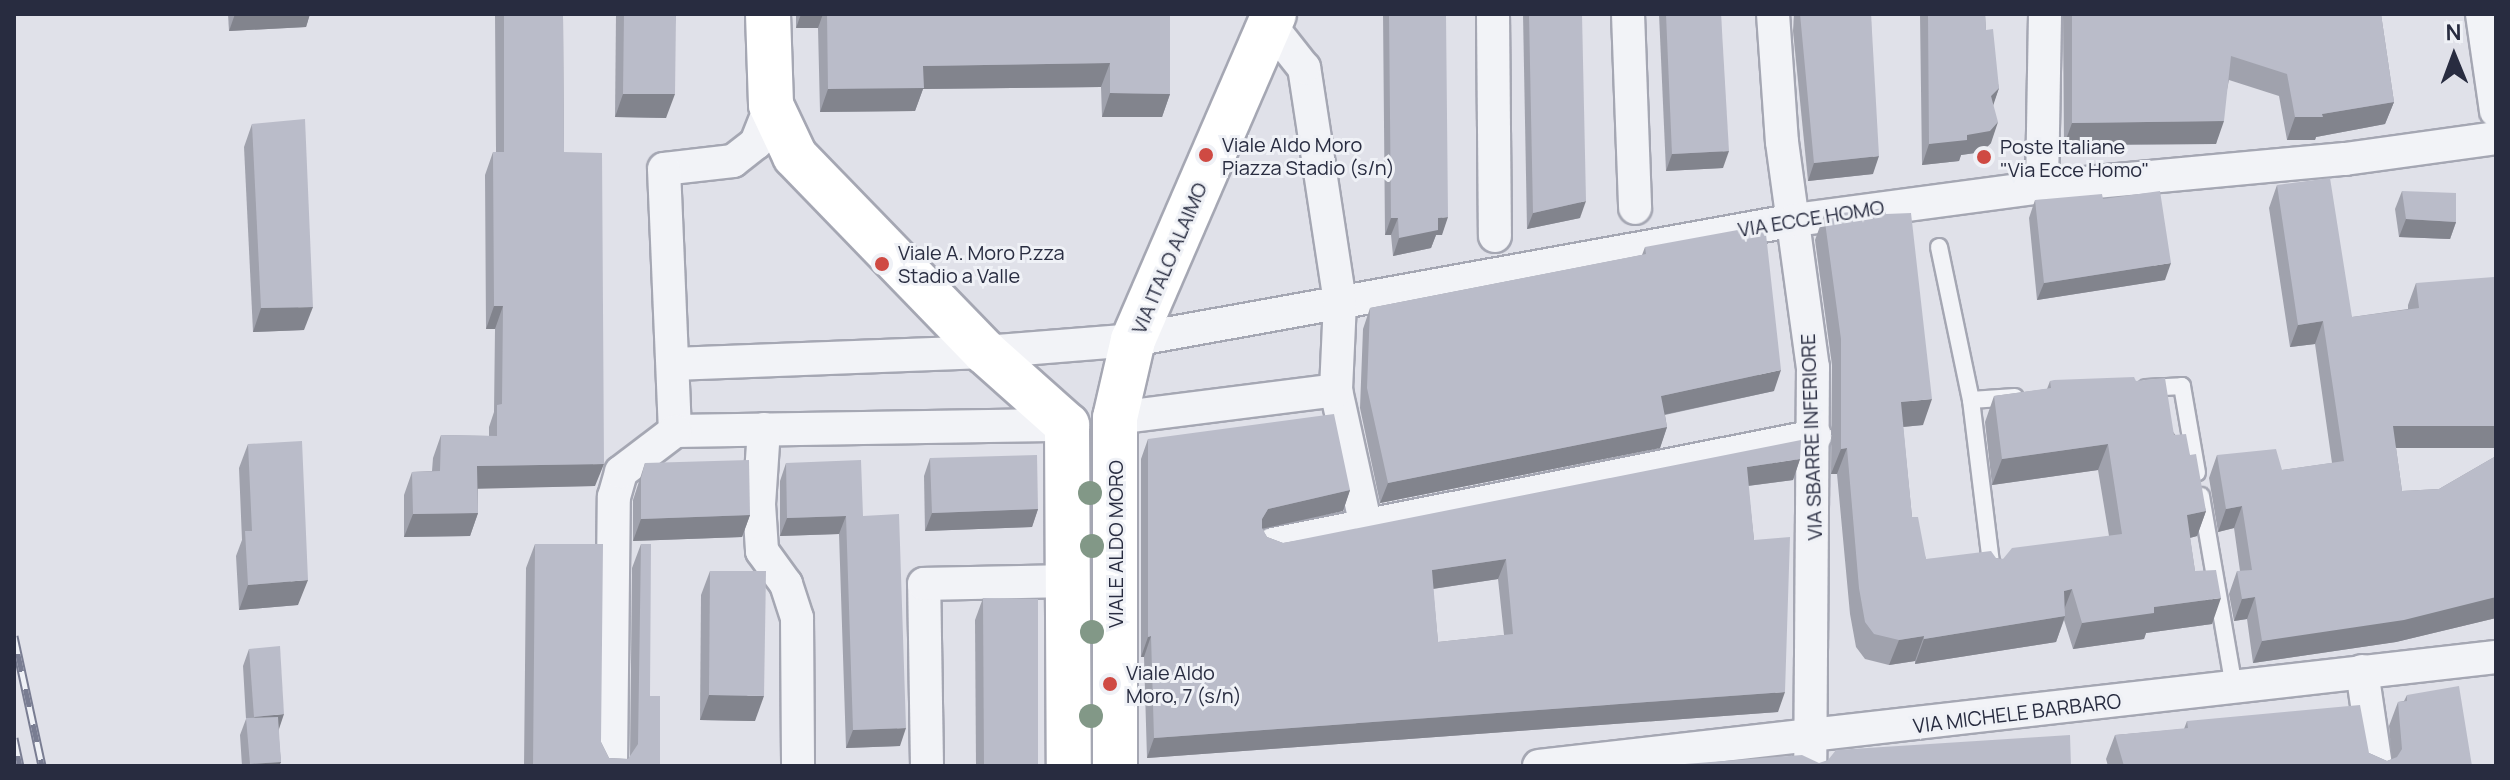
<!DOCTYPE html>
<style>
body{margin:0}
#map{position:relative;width:2510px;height:780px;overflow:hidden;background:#e0e1e9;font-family:Manrope,sans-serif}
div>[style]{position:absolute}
.roads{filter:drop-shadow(2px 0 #a5a7b3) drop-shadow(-2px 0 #a5a7b3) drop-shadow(0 2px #a5a7b3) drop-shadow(0 -2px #a5a7b3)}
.lane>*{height:16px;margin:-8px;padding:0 8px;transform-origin:8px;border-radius:8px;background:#f2f3f7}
.street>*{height:32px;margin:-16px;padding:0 16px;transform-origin:16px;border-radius:16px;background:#f2f3f7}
.secondary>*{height:44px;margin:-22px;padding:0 22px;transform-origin:22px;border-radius:22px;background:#fff}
.rail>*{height:9px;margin-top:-4.5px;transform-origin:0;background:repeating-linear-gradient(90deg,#eff1f6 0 18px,#797d92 0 36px);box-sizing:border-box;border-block:2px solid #797d92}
.trees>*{width:24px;height:24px;margin:-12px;border-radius:50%;background:#829887}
.wall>*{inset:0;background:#a0a2ad}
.shaded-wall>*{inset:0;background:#82848d}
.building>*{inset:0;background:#babcc9}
.dots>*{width:22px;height:22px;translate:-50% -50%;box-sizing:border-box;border:4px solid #eff1f6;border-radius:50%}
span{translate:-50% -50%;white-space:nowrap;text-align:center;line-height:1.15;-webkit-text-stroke:6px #eff1f6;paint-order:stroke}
.poi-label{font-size:20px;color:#282c40}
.left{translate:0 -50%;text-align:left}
.street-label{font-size:20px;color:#282c40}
.frame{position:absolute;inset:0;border:16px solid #282c40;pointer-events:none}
.north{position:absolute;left:2414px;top:16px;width:80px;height:80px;-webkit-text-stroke:6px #eff1f6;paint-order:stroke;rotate:359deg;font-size:22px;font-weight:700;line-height:32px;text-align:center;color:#282c40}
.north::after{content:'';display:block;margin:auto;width:28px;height:36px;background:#282c40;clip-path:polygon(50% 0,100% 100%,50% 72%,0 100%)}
</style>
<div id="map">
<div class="roads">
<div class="lane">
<i style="left:1939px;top:247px;width:156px;rotate:78.2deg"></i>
<i style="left:1971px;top:400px;width:173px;rotate:83deg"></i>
<i style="left:2146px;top:388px;width:36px;rotate:-3deg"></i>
<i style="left:2182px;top:386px;width:88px;rotate:80.2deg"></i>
<i style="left:1971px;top:400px;width:44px;rotate:-3.9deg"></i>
<i style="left:2201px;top:496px;width:195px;rotate:80.2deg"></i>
</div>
<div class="street">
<i style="left:1493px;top:14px;width:222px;rotate:89.5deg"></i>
<i style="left:1628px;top:14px;width:194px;rotate:87.9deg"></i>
<i style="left:1773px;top:14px;width:128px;rotate:86deg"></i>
<i style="left:1782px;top:142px;width:227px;rotate:82.2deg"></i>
<i style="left:1813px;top:367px;width:399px;rotate:90.4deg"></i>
<i style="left:2482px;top:14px;width:98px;rotate:81.8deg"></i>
<i style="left:771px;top:105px;width:41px;rotate:111.5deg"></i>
<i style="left:756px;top:143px;width:29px;rotate:142deg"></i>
<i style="left:733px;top:161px;width:69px;rotate:173.4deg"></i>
<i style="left:664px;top:169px;width:262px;rotate:87.6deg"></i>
<i style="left:675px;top:431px;width:392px;rotate:-0.9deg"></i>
<i style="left:2042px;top:187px;width:173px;rotate:-89deg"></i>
<i style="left:673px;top:364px;width:312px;rotate:-2.2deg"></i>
<i style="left:985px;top:352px;width:148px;rotate:-4.6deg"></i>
<i style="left:1133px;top:340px;width:673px;rotate:-10.27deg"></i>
<i style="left:1795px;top:220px;width:249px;rotate:-7.6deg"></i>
<i style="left:2042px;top:187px;width:304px;rotate:-5.3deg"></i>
<i style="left:2345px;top:159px;width:152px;rotate:-7.9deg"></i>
<i style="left:1336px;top:390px;width:139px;rotate:77.6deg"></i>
<i style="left:1115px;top:418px;width:223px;rotate:-7.2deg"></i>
<i style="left:1336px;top:390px;width:88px;rotate:-87.4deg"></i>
<i style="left:1340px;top:302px;width:237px;rotate:-98.7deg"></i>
<i style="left:1304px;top:68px;width:55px;rotate:-128.3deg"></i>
<i style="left:764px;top:429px;width:75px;rotate:93.8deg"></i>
<i style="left:759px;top:504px;width:47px;rotate:86.3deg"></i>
<i style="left:762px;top:551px;width:41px;rotate:54deg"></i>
<i style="left:786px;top:584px;width:36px;rotate:72deg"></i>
<i style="left:797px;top:618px;width:148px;rotate:89.6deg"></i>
<i style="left:1273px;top:544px;width:553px;rotate:-11.27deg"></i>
<i style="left:2362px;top:671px;width:96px;rotate:81.6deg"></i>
<i style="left:611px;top:766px;width:269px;rotate:-89.4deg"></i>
<i style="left:614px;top:497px;width:26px;rotate:-74deg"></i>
<i style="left:621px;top:472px;width:68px;rotate:-37.2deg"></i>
<i style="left:927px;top:766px;width:182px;rotate:-90.9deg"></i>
<i style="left:924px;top:584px;width:144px;rotate:-1.2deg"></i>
<i style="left:1539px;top:766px;width:963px;rotate:-6.5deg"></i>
</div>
<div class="secondary">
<i style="left:768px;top:14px;width:91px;rotate:88.1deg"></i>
<i style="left:771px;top:105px;width:56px;rotate:64.8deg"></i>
<i style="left:795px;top:156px;width:273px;rotate:45.9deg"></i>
<i style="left:985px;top:352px;width:110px;rotate:41.7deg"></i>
<i style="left:1067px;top:425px;width:341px;rotate:89.7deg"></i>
<i style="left:1115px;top:766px;width:348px;rotate:-90deg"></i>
<i style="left:1115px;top:418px;width:80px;rotate:-77deg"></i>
<i style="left:1133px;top:340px;width:355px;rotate:-66.6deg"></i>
</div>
</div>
<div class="rail">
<i style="left:14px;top:636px;width:133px;rotate:77.8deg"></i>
<i style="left:14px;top:738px;width:29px;rotate:78deg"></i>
</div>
<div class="trees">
<i style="left:1090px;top:493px"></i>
<i style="left:1092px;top:546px"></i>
<i style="left:1092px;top:632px"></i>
<i style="left:1091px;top:716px"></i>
</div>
<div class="wall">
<i style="clip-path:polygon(228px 14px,310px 14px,306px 27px,229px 31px)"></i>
<i style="clip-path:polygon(495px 14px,563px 14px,564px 152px,595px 486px,478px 488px,478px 513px,470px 536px,404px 537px,404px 495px,412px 472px,432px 471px,433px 458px,441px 435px,489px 436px,489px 427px,494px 412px,495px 329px,486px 329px,485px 175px,493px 152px,496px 152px)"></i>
<i style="clip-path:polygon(616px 14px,676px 14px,666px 118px,615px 117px)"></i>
<i style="clip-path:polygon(796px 14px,1170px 14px,1170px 94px,1162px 117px,1102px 117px,1101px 87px,923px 89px,915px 111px,820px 112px,818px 28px,796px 28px)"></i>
<i style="clip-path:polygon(1383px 14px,1446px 14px,1442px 235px,1436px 235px,1431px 248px,1393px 256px,1391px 235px,1385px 235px)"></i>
<i style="clip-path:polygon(1523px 14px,1582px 14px,1580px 218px,1527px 229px)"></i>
<i style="clip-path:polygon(1659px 14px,1721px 14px,1723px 168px,1666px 171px)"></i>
<i style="clip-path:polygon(1794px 14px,1871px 14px,1873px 174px,1808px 181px,1793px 31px)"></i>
<i style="clip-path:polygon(1920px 14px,1985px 14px,1986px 30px,1999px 88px,1993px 104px,1991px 143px,1982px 152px,1961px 155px,1959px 161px,1922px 165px)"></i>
<i style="clip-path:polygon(2063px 14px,2381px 14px,2394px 102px,2385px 124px,2316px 137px,2315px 140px,2287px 140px,2279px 96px,2229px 80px,2216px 144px,2064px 145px)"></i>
<i style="clip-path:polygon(252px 124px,304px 330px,253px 332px,244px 147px)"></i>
<i style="clip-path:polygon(2277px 185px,2352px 317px,2408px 309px,2408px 305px,2416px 283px,2496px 297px,2496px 448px,2396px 448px,2402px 491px,2439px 489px,2496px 456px,2496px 618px,2396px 642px,2253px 663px,2247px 619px,2234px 621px,2229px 594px,2237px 571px,2240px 571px,2234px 528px,2218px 532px,2209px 478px,2217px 455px,2282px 470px,2332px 463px,2315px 344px,2290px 347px,2269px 208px)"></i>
<i style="clip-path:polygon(2402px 191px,2456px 222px,2450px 239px,2399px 237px,2395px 209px)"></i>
<i style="clip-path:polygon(2103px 199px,2165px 280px,2037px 300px,2029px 218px,2035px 200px)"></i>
<i style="clip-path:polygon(1824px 215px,1923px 425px,1903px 427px,1912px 517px,1926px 559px,1996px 558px,2003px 559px,2109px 536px,2098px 470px,1992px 485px,1985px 422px,1994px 396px,2047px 389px,2050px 381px,2136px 381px,2190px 455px,2206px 511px,2197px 536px,2190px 538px,2195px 571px,2212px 624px,2146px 633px,2144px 639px,2073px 649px,2064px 620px,2056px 642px,1915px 664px,1915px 661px,1889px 665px,1865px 659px,1856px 647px,1850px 614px,1837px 474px,1831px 474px,1832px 365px,1815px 240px)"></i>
<i style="clip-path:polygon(1645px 247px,1774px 391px,1665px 415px,1667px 427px,1660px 448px,1380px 503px,1360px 408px,1363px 329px,1370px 308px,1642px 255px)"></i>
<i style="clip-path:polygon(evenodd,1148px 439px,1350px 490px,1343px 511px,1262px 529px,1267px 537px,1283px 543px,1800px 459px,1793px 480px,1748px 486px,1754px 540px,1778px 712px,1147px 758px,1144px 657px,1141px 657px,1141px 459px,1148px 439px,1498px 579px,1504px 635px,1438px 642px,1433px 589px,1498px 579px)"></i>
<i style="clip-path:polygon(248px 444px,298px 605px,239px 610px,236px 556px,242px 540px,239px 468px)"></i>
<i style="clip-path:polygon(930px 458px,1038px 509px,1032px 527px,925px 531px,924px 476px)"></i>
<i style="clip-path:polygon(645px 463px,750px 515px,742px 537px,633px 541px,633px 500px)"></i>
<i style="clip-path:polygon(786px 463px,863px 516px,900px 746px,846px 748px,839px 534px,780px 536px,780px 481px)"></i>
<i style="clip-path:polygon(535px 544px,601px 742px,609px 758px,628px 759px,630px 757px,632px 568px,641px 544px,650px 696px,660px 766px,524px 766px,526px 568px)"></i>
<i style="clip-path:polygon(710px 571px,755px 721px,700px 720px,701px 595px)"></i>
<i style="clip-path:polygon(983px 598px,1038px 766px,976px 766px,975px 620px)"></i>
<i style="clip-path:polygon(249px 649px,278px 730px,281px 762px,279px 766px,242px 766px,240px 735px,246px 719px,243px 666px)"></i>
<i style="clip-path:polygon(2407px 695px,2472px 766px,2108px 766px,2106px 759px,2115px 735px,2184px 729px,2187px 721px,2369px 753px,2387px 761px,2392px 759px,2389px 726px,2398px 702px,2404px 701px)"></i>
</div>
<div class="shaded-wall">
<i style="clip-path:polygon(235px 14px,310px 14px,306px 27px,229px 31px)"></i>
<i style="clip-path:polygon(801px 14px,823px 14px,818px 28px,796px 28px)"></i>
<i style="clip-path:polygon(1110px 63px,1101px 87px,923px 89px,915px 111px,820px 112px,828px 89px,923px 66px)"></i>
<i style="clip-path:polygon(1999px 88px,1992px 109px,1991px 96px)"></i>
<i style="clip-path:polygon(1110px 93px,1170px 94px,1162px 117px,1102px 117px)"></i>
<i style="clip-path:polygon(623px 94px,675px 94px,666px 118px,615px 117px)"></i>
<i style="clip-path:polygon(2394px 102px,2385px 124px,2316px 137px,2315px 140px,2287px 140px,2295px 117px,2322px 114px)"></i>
<i style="clip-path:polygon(2224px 121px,2216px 144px,2064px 145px,2072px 123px)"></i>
<i style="clip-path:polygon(1998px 122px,1991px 143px,1982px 152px,1961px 155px,1959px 161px,1922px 165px,1929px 144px,1967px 135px)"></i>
<i style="clip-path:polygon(1729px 151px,1723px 168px,1666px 171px,1672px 154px)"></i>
<i style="clip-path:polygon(1879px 156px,1873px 174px,1808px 181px,1814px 163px)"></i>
<i style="clip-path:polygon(1586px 201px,1580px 218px,1527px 229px,1533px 213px)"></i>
<i style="clip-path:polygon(1448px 217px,1442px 235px,1436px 235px,1431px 248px,1393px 256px,1399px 238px,1438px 218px)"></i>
<i style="clip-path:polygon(1391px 218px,1398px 218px,1391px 235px,1385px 235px)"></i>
<i style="clip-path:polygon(2406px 219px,2456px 222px,2450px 239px,2399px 237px)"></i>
<i style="clip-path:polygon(2171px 263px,2165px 280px,2037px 300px,2044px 283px)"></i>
<i style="clip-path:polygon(494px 306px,503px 306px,495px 329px,486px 329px)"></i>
<i style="clip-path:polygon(313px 307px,304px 330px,253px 332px,261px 308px)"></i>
<i style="clip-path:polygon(2323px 321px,2315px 344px,2290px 347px,2298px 325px)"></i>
<i style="clip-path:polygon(1781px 370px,1774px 391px,1653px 417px,1661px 396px)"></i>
<i style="clip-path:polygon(1932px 399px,1923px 425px,1891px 428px,1901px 402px)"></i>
<i style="clip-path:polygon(2393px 426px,2496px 426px,2496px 448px,2384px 448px)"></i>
<i style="clip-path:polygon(1667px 427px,1660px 448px,1380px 503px,1388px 483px)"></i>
<i style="clip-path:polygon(2108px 444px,2098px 470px,1992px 485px,2002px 459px)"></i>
<i style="clip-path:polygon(1847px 448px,1837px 474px,1831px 474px,1841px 449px)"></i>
<i style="clip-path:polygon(1800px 459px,1793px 480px,1739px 487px,1747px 467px)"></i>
<i style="clip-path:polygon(604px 464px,595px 486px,469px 489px,477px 466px)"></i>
<i style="clip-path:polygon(1350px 490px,1343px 511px,1261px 529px,1262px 519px,1268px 509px)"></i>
<i style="clip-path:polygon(2242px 506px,2234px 528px,2218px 532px,2226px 509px)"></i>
<i style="clip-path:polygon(1038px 509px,1032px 527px,925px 531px,932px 513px)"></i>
<i style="clip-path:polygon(2206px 511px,2197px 536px,2178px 541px,2187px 515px)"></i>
<i style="clip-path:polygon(478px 513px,470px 536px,404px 537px,413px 514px)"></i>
<i style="clip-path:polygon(750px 515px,742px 537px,633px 541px,641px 519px)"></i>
<i style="clip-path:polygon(846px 516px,839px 534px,780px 536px,787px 518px)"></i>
<i style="clip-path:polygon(1506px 559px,1498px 579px,1425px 590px,1432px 570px)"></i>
<i style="clip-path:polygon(308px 580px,298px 605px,239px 610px,248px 585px)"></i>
<i style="clip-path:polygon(2072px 589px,2062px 615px,2064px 591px)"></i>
<i style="clip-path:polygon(2255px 597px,2247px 619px,2234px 621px,2242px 599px)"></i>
<i style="clip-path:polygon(2496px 597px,2496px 618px,2396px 642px,2253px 663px,2262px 641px)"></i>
<i style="clip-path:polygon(2221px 598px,2212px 624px,2146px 633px,2144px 639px,2073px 649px,2082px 623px,2154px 607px)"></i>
<i style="clip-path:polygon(2065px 616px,2056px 642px,1915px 664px,1924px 639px)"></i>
<i style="clip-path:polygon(1151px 636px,1144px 657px,1141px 657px,1148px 637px)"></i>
<i style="clip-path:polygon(1924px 636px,1915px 661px,1889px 665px,1899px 640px)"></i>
<i style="clip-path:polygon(1785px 692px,1778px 712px,1147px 758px,1154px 738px)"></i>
<i style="clip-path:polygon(709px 695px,764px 696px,755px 721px,700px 720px)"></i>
<i style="clip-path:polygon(284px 714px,278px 732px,254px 717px)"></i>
<i style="clip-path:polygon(906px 728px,900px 746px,846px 748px,853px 730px)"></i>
<i style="clip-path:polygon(281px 762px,279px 766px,249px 766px,250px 764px)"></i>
</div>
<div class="building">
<i style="clip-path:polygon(504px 14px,563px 14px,564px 152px,602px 153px,604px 464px,477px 466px,478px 513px,413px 514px,412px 472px,440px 471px,441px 435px,497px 436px,497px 405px,502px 404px,503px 306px,494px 306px,493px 152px,504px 152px)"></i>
<i style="clip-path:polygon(624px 14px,676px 14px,675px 94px,623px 94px)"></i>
<i style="clip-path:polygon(827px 14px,1170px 14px,1170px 94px,1110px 93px,1110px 63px,923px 66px,924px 88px,828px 89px)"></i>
<i style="clip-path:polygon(1389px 14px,1446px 14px,1448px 217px,1438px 218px,1438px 230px,1399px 238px,1398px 218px,1391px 218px)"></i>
<i style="clip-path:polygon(1529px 14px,1582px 14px,1586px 201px,1533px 213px)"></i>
<i style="clip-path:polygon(1666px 14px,1721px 14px,1729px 151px,1672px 154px)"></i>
<i style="clip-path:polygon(1800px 14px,1871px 14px,1879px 156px,1814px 163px)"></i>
<i style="clip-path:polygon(1928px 14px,1985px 14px,1986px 30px,1993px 29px,1999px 88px,1991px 96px,1998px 122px,1990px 131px,1967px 135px,1967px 140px,1929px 144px)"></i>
<i style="clip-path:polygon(2072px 14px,2381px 14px,2394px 102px,2322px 114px,2323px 117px,2295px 117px,2287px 74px,2231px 56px,2224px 121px,2072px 123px)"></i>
<i style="clip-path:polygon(305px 119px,313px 307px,261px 308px,252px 124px)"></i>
<i style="clip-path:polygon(2330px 178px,2352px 317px,2419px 308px,2416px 283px,2494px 277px,2496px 297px,2496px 426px,2393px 426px,2402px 491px,2439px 489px,2496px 456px,2496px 597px,2404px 620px,2262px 641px,2255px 597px,2242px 599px,2237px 571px,2252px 570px,2242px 506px,2226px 509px,2217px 455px,2276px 449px,2282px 470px,2344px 461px,2323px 321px,2298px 325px,2277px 185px)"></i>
<i style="clip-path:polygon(2160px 191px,2171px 263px,2044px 283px,2035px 200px,2102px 194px,2103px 199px)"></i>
<i style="clip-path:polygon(2402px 191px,2456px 193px,2456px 222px,2406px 219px)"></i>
<i style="clip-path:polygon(1885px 208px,1886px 214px,1911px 213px,1932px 399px,1901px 402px,1912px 517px,1918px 517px,1926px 559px,1991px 551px,1996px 558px,2003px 559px,2012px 548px,2122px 534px,2108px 444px,2002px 459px,1994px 396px,2051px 388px,2050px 381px,2054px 380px,2134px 377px,2136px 381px,2165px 378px,2174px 435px,2186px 434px,2190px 455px,2196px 454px,2206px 511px,2187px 515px,2195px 571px,2216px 570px,2221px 598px,2154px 607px,2154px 613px,2082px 623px,2072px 589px,2064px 591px,2065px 616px,1924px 639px,1924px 636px,1899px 640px,1874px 634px,1865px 622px,1859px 588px,1847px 448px,1841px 449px,1841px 339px,1824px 215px)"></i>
<i style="clip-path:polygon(1765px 225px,1781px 370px,1661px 396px,1667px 427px,1388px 483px,1367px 388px,1370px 308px,1646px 254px,1645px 247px)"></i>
<i style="clip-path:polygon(evenodd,1334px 414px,1350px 490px,1268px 509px,1262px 519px,1262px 528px,1267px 537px,1283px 543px,1801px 440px,1800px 459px,1747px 467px,1754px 540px,1790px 537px,1785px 692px,1154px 738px,1151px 636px,1148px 637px,1148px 439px,1334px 414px,1506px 559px,1513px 634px,1438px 642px,1432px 570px,1506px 559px)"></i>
<i style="clip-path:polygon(302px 441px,308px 580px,248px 585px,245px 531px,252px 531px,248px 444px)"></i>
<i style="clip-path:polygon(1037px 455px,1038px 509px,932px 513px,930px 458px)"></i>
<i style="clip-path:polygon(749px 460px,750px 515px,641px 519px,641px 478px,645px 463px)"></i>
<i style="clip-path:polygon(861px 460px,863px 516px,899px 514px,906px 728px,853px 730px,846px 516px,787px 518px,786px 463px)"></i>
<i style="clip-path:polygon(535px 544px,603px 544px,601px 742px,609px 758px,628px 759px,638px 744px,641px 544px,651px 544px,650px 696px,660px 696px,660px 766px,533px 766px)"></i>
<i style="clip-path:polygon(710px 571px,766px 571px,764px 696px,709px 695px)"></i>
<i style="clip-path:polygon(983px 598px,1038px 599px,1038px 766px,984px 766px)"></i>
<i style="clip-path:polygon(280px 646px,284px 714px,254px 717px,249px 649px)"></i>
<i style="clip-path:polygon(2459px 686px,2472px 766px,2124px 766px,2115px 735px,2188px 728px,2187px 721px,2360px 705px,2369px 753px,2387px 761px,2397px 757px,2402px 749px,2398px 702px,2407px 701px,2407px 695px)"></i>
<i style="clip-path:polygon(278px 717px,281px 762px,250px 764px,246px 718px)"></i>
<i style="clip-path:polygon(2070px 735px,2071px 766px,1659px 766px,1802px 755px,1819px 763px,1828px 760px,1836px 750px)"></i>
</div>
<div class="dots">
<i style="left:1206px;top:155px;background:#cf4a43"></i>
<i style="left:1984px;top:157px;background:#cf4a43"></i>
<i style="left:882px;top:264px;background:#cf4a43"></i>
<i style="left:1110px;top:684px;background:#cf4a43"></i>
</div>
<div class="poi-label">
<span class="left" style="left:1222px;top:156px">Viale Aldo Moro<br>Piazza Stadio (s/n)</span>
<span class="left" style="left:2000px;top:158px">Poste Italiane<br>"Via Ecce Homo"</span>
<span class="left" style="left:898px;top:264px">Viale A. Moro P.zza<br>Stadio a Valle</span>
<span class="left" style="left:1126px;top:684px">Viale Aldo<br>Moro, 7 (s/n)</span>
</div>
<div class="street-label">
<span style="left:1811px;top:218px;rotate:-9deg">VIA ECCE HOMO</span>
<span style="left:1169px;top:258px;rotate:-67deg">VIA ITALO ALAIMO</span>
<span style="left:1811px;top:437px;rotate:-92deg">VIA SBARRE INFERIORE</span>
<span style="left:1115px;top:544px;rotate:-90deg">VIALE ALDO MORO</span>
<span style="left:2017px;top:713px;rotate:-7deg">VIA MICHELE BARBARO</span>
</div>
<div class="frame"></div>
<div class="north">N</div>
</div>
